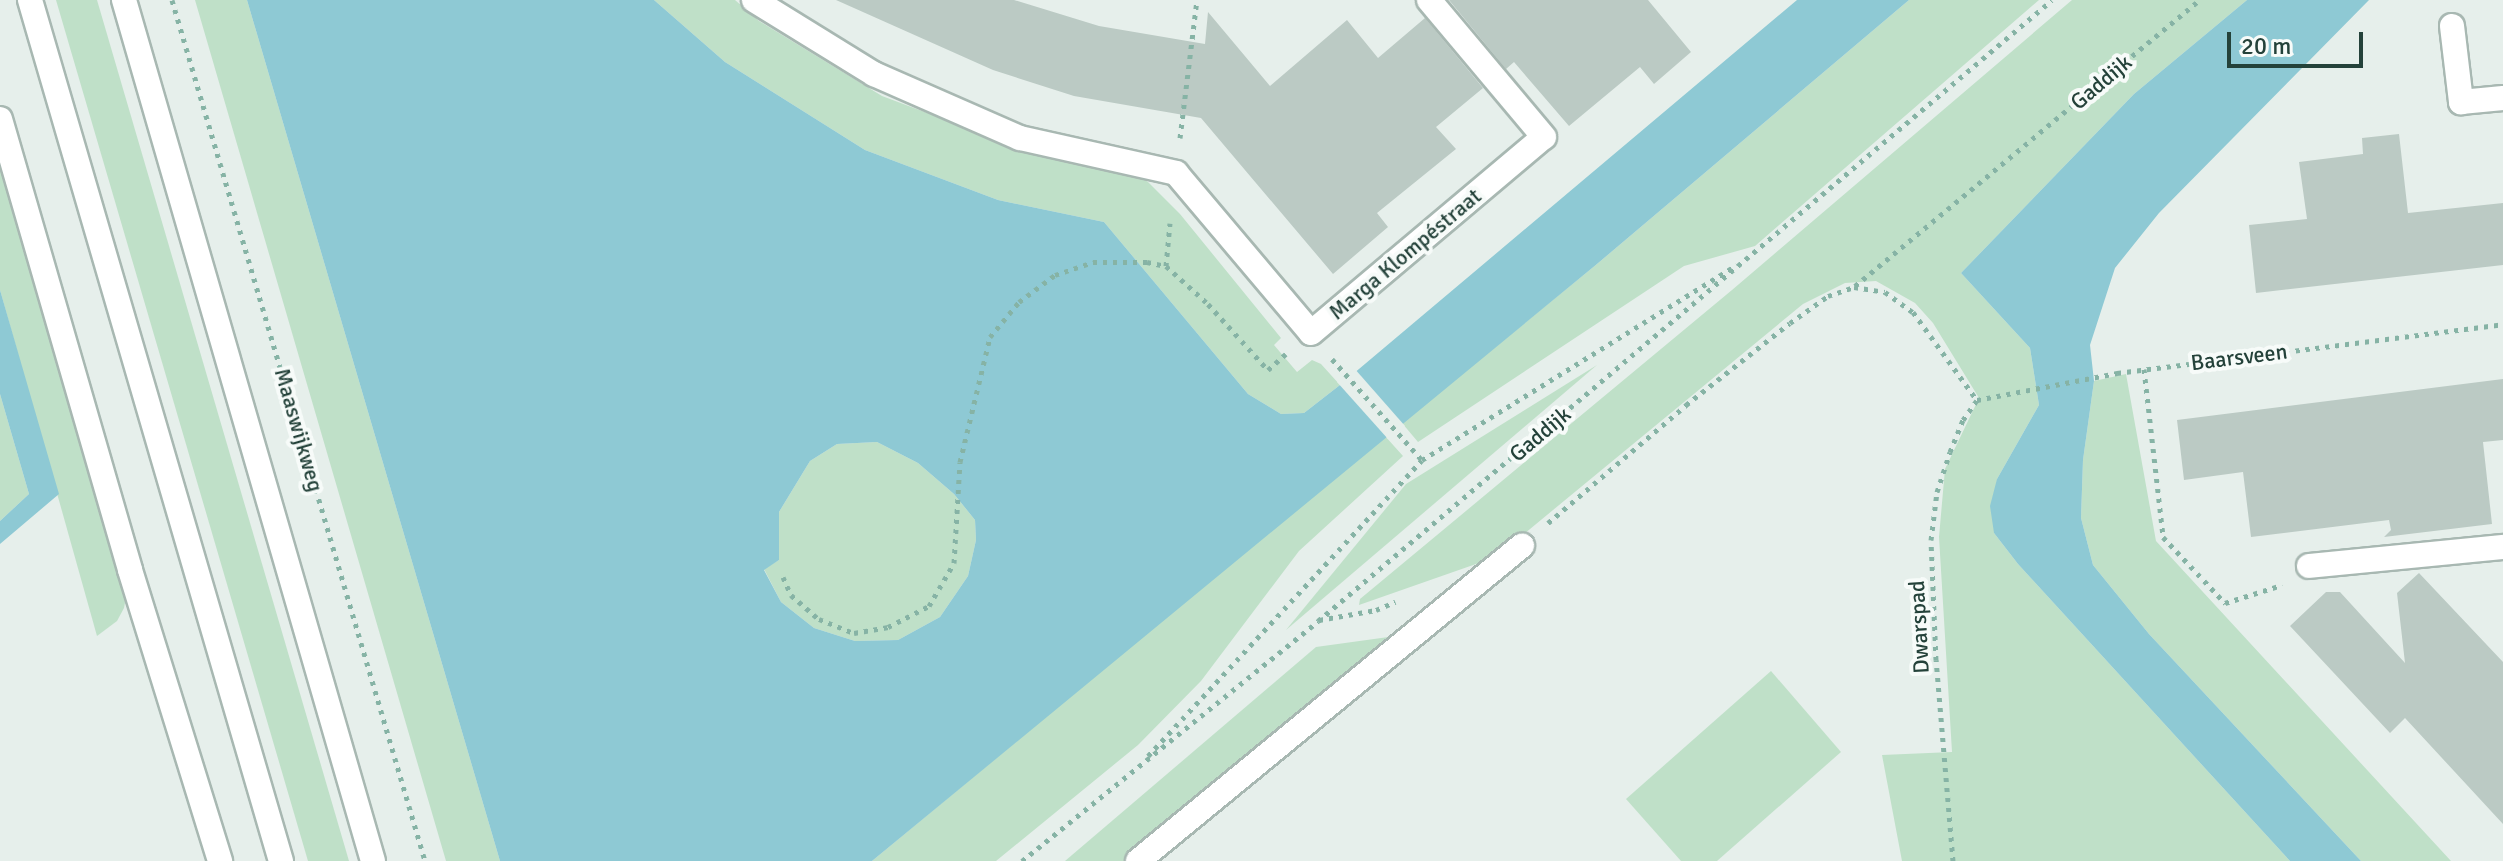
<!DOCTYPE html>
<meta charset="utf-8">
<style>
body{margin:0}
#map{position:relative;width:2503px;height:861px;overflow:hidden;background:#e6efeb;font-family:Signika,sans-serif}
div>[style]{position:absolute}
.green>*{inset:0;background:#bfe0c8}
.water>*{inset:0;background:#8ec9d4}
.pier>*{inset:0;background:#e6efeb}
.building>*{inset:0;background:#bbcac4}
.path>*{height:5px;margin-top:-2.5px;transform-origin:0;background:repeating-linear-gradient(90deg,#86b3a5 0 4px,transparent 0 10px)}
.roads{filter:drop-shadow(2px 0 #a8b8b2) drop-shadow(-2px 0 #a8b8b2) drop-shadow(0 2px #a8b8b2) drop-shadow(0 -2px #a8b8b2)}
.minor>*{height:24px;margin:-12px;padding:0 12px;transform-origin:12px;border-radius:12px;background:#fff}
span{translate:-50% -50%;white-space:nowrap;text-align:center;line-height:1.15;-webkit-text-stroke:8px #f7fbf9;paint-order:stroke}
.street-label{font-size:22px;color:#24423a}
.scale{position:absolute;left:2227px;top:32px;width:136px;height:36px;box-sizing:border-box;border:4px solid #24423a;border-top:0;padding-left:10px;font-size:24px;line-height:28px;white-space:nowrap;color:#24423a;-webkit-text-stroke:6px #f7fbf9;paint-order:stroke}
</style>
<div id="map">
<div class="green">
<i style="clip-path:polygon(56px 0,97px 0,349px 861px,308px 861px)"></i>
<i style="clip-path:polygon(195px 0,247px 0,500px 861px,446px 861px)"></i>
<i style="clip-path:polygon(654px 0,735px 0,759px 21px,882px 96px,1034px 153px,1129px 170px,1148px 182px,1180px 214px,1281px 338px,1274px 345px,1297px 372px,1312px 360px,1321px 364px,1340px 385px,1304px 413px,1281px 414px,1248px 394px,1104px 222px,998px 200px,865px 150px,725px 62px)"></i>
<i style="clip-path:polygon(1909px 0,2039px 0,1755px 246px,1684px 266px,1418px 442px,1402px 423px,1597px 264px)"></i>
<i style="clip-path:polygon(2072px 0,2247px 0,2134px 94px,1961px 273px,2030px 348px,2039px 405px,1997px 479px,1994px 533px,2018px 564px,2290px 861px,1902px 861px,1882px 755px,1952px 752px,1939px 537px,1945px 469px,1979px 398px,1933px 323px,1915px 303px,1876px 281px,1845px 283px,1803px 304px,1496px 557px,1359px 605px,1360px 599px,1732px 290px)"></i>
<i style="clip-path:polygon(0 147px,128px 586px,124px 608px,117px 621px,97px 636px,0 290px)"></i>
<i style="clip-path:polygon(1597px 365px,1286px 630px,1406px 484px)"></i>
<i style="clip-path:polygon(2126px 374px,2156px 541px,2451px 861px,2361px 861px,2149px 634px,2093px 565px,2081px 518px,2083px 460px,2094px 381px)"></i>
<i style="clip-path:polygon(0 394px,29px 494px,0 521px)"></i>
<i style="clip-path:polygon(1385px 436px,1403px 456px,1299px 551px,1201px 681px,1138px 745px,996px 861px,872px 861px)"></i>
<i style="clip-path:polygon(877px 442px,918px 463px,954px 494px,975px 520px,976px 540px,968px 576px,940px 617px,898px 640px,855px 641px,814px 628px,781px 602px,764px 569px,779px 560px,779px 512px,810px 461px,837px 444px)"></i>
<i style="clip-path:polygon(1403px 635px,1143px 861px,1065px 861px,1316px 647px)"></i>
<i style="clip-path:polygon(1771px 671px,1841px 752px,1717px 861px,1681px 861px,1626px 799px)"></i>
</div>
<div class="water">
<i style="clip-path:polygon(evenodd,247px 0,654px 0,725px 62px,865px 150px,998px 200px,1104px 222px,1248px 394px,1281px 414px,1304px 413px,1340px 385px,1797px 0,1909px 0,1597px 264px,872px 861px,500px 861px,247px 0,877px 442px,918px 463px,954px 494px,975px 520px,976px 540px,968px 576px,940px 617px,898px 640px,855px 641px,814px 628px,781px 602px,764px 570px,779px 560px,779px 512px,810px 461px,837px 444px,877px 442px)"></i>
<i style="clip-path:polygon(2247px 0,2369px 0,2159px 213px,2115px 268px,2090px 345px,2094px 381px,2083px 460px,2081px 518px,2093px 565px,2149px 634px,2361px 861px,2290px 861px,2018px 564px,1994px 533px,1990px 506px,1997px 479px,2039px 405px,2030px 348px,1961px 273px,2134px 94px)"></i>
<i style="clip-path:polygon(0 290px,59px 494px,0 544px,0 521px,29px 494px,0 394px)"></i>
</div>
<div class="pier">
<i style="clip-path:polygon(1354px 368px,1405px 426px,1388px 439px,1337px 382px)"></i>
</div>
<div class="building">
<i style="clip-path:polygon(836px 0,1014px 0,1099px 26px,1205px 44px,1208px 12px,1270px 86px,1347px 20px,1378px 58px,1425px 18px,1483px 88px,1436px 127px,1456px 149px,1377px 213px,1388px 227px,1333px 274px,1201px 118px,1074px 96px,993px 70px)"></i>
<i style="clip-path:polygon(1449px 0,1648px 0,1691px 52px,1654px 84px,1640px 67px,1569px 126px,1514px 62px,1506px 69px)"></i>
<i style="clip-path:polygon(2399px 134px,2408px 213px,2503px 203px,2503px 265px,2256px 293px,2249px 225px,2307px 219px,2299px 162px,2363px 154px,2362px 138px)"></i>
<i style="clip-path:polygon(2503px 379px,2503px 440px,2483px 442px,2492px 524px,2384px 537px,2391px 530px,2389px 520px,2251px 537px,2243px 472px,2184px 480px,2177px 420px)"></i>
<i style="clip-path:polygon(2419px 573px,2503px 662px,2503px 824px,2405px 718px,2390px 733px,2290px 626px,2326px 592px,2340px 592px,2405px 663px,2397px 593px)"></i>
</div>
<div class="path">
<i style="left:172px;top:0;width:897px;rotate:73.62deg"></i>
<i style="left:1180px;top:138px;width:139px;rotate:-83deg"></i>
<i style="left:1166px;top:266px;width:43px;rotate:-84.7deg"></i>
<i style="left:1855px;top:286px;width:448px;rotate:-39.7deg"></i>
<i style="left:1332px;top:359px;width:135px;rotate:48.3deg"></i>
<i style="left:2144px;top:369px;width:169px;rotate:83.5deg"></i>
<i style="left:2163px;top:537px;width:91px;rotate:46.8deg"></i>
<i style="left:2225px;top:603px;width:60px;rotate:-17.5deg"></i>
<i style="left:1977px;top:400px;width:143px;rotate:-10.9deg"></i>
<i style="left:2117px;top:373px;width:389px;rotate:-7.2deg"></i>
<i style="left:1548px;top:523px;width:182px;rotate:-40.5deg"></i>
<i style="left:1686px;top:405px;width:132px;rotate:-38.3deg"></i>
<i style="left:1790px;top:323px;width:47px;rotate:-35.4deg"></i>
<i style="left:1828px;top:296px;width:28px;rotate:-19deg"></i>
<i style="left:1854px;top:287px;width:31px;rotate:9deg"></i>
<i style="left:1885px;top:292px;width:34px;rotate:36deg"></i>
<i style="left:1913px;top:312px;width:109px;rotate:54deg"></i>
<i style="left:783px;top:577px;width:20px;rotate:66deg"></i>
<i style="left:791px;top:595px;width:37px;rotate:41deg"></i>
<i style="left:819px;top:619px;width:38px;rotate:22deg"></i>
<i style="left:854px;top:633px;width:35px;rotate:-10deg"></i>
<i style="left:888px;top:627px;width:46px;rotate:-27.1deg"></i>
<i style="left:929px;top:606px;width:50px;rotate:-59.8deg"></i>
<i style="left:954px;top:563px;width:101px;rotate:-86.6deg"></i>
<i style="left:960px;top:462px;width:129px;rotate:-76.5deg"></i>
<i style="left:990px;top:337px;width:45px;rotate:-50.4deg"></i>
<i style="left:1019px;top:302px;width:45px;rotate:-36.9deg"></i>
<i style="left:1055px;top:275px;width:40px;rotate:-18.9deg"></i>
<i style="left:1093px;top:262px;width:54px"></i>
<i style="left:1147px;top:262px;width:19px;rotate:12deg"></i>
<i style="left:1166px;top:266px;width:57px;rotate:42.1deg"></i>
<i style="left:1208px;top:304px;width:89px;rotate:47.7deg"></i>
<i style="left:1268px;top:370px;width:24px;rotate:-42deg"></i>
<i style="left:1319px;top:620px;width:58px;rotate:-10deg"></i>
<i style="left:1376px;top:610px;width:21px;rotate:-23deg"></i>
<i style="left:1148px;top:756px;width:403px;rotate:-47.2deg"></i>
<i style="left:1422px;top:460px;width:370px;rotate:-31.8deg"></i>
<i style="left:1022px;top:861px;width:381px;rotate:-39deg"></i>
<i style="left:1318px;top:621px;width:961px;rotate:-40.23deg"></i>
<i style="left:1953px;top:861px;width:202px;rotate:-94.8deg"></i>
<i style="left:1936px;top:660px;width:120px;rotate:-92.4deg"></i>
<i style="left:1931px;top:540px;width:48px;rotate:-82.9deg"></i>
<i style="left:1937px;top:492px;width:42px;rotate:-72deg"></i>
<i style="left:1950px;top:452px;width:35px;rotate:-68deg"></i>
<i style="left:1963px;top:420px;width:24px;rotate:-55deg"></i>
</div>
<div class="roads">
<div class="minor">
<i style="left:30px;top:0;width:897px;rotate:73.75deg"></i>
<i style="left:124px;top:0;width:896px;rotate:73.87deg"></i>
<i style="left:754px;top:0;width:141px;rotate:31.7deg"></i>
<i style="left:874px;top:74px;width:159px;rotate:23.7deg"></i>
<i style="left:1020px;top:138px;width:160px;rotate:12.6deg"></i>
<i style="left:1176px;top:173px;width:209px;rotate:49.8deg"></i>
<i style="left:1311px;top:333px;width:304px;rotate:-40.1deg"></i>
<i style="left:1544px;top:137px;width:179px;rotate:-130deg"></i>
<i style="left:2452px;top:26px;width:77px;rotate:83.2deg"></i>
<i style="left:2461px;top:102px;width:42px;rotate:-5.4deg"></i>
<i style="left:0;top:119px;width:469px;rotate:73.9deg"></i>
<i style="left:130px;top:570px;width:305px;rotate:72.8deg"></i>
<i style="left:2309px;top:566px;width:195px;rotate:-5.6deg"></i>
<i style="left:1138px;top:861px;width:497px;rotate:-39.4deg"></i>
</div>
</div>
<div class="street-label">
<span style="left:2101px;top:82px;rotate:-40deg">Gaddijk</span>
<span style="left:1405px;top:254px;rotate:-40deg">Marga Klompéstraat</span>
<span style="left:2239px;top:357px;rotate:-7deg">Baarsveen</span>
<span style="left:299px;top:430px;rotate:74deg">Maaswijkweg</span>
<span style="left:1540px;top:434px;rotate:-40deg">Gaddijk</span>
<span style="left:1919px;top:627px;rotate:-93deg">Dwarspad</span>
</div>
<div class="scale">20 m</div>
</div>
